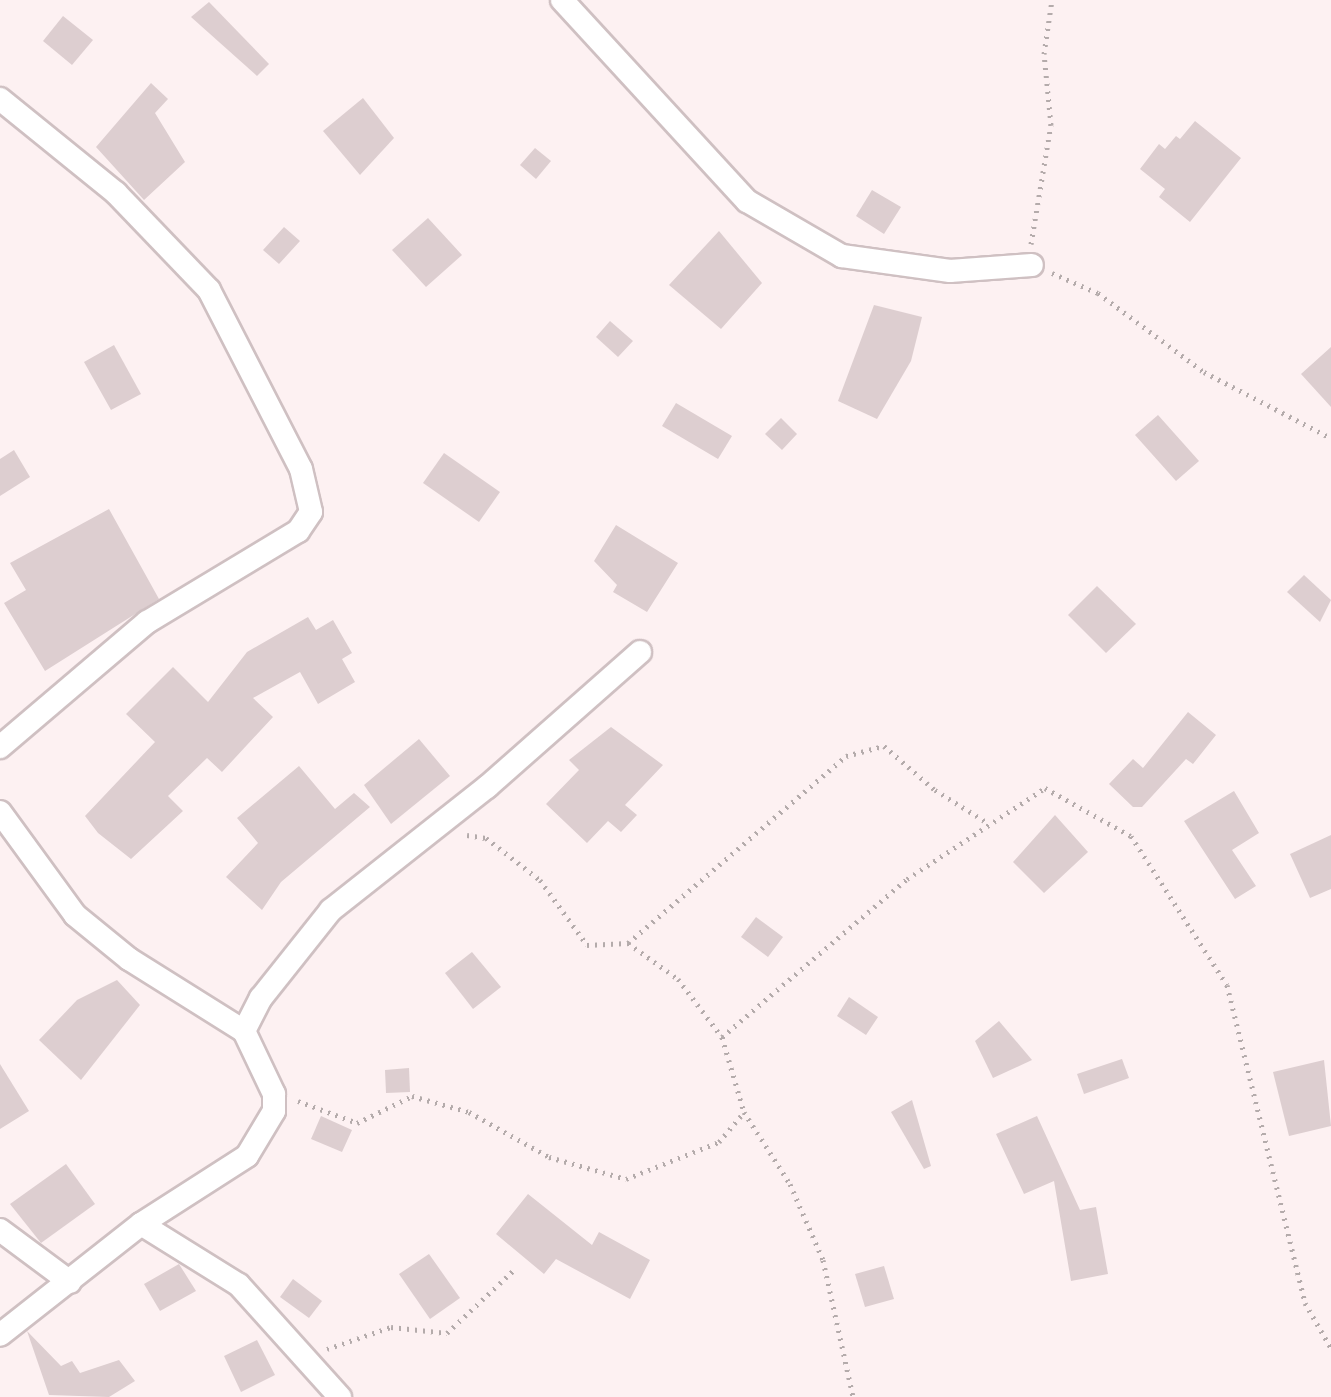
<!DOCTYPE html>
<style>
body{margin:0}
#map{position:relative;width:1331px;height:1397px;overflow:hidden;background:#fdf1f2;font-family:Quicksand,sans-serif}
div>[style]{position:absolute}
.building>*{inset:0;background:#ddced0}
.path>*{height:5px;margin-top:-2.5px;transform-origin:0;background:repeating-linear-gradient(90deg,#b4abab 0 2px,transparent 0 8px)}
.roads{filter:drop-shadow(2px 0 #cfc0c2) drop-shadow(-2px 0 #cfc0c2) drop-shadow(0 2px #cfc0c2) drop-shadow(0 -2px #cfc0c2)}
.street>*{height:22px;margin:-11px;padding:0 11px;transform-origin:11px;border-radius:11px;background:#fff}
span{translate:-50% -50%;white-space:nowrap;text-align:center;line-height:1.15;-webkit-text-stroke:6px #fdf1f2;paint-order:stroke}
</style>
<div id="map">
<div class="building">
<i style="clip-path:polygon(209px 2px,269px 64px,257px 76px,191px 17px)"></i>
<i style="clip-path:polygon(63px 16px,93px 40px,72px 65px,43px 41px)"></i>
<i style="clip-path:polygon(151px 83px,168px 99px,155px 113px,185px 162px,144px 200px,96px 147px)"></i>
<i style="clip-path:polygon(363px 98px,394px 138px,360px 175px,323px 131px)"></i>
<i style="clip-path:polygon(1195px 121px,1241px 158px,1190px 222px,1159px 197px,1165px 189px,1140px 169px,1159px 144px,1165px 149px,1176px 136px,1180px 139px)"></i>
<i style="clip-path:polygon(535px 148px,551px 161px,536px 179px,520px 165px)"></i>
<i style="clip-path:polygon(872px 190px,901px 207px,884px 234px,856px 216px)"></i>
<i style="clip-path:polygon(428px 218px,462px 255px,426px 287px,392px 250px)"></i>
<i style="clip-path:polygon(284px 227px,300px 241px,279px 264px,263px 250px)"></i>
<i style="clip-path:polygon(719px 231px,762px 283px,721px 329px,669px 285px)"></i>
<i style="clip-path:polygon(874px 305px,922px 317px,911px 361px,877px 419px,838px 401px)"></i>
<i style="clip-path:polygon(610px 321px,633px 341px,618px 357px,596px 337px)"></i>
<i style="clip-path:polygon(114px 345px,141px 394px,111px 410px,84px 362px)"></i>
<i style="clip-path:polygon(1331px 347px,1331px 407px,1301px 374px)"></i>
<i style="clip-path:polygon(676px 403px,732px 436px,718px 459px,662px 426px)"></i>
<i style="clip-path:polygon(1158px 415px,1199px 461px,1176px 481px,1135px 435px)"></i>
<i style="clip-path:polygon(781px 418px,797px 434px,782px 450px,765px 434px)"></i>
<i style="clip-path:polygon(14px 450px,30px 477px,0 496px,0 459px)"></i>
<i style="clip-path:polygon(444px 453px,500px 492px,479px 522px,423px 483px)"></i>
<i style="clip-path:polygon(109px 509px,159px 599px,45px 671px,4px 603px,26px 590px,10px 563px)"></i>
<i style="clip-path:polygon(616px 525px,678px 563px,647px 612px,613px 592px,617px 585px,594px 561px)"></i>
<i style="clip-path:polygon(1304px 575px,1331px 600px,1320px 622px,1287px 592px)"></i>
<i style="clip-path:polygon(1097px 586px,1136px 624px,1106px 653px,1068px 615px)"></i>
<i style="clip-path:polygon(308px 617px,316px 630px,333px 620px,352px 653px,342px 659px,355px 682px,318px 704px,300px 672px,253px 698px,273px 717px,222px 772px,207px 758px,168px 796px,183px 811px,131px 859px,98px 833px,85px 816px,155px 742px,126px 714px,173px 667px,208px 702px,247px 652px)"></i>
<i style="clip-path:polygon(1188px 712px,1216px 735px,1193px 764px,1186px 759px,1142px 807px,1133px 807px,1109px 784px,1133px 759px,1143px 768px)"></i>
<i style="clip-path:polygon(611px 727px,663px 765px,625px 805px,637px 815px,621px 832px,608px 821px,587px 843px,546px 804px,579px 770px,569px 760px)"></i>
<i style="clip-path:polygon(419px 739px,450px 776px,391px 824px,364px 785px)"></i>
<i style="clip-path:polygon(299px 766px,335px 809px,354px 793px,370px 807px,281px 882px,262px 910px,226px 877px,258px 843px,237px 818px)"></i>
<i style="clip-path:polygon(1234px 791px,1259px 833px,1232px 850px,1256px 886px,1235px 899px,1184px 821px)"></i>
<i style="clip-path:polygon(1055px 815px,1088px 852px,1044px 893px,1013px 862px)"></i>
<i style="clip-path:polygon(1331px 835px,1331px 889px,1310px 898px,1290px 854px)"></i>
<i style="clip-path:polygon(756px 917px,783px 937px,768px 957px,741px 937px)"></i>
<i style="clip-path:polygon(472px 952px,501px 987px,473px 1009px,445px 973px)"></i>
<i style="clip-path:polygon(117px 980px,140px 1005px,81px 1080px,39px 1040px,77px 1000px)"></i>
<i style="clip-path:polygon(849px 997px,878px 1017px,866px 1035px,837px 1016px)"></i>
<i style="clip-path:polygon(999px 1021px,1032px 1060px,993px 1078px,975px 1041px)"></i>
<i style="clip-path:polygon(1122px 1059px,1129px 1078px,1084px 1094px,1077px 1074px)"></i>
<i style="clip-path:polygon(1324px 1060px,1331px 1126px,1289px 1136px,1273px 1072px)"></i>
<i style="clip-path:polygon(0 1064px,29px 1111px,0 1129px)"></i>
<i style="clip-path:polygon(409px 1068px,410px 1092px,386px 1093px,385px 1070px)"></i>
<i style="clip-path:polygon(912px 1100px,931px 1166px,924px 1169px,891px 1112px)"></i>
<i style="clip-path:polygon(321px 1116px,352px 1130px,342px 1152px,311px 1139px)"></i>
<i style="clip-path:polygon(1037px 1116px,1080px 1210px,1096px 1207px,1108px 1274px,1071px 1281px,1054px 1181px,1024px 1194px,996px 1134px)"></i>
<i style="clip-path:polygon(66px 1164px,95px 1204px,41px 1243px,10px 1204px)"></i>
<i style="clip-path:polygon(528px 1194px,592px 1245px,599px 1232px,650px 1260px,630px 1299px,556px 1259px,544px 1274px,496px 1234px)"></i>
<i style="clip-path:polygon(429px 1254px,460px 1298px,430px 1319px,399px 1274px)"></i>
<i style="clip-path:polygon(179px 1264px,196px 1291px,160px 1311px,144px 1284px)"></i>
<i style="clip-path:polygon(884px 1266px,894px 1299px,865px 1307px,855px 1274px)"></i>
<i style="clip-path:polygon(293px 1279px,322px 1301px,309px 1318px,280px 1297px)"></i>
<i style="clip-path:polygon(27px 1331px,61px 1366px,72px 1361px,80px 1373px,119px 1360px,135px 1381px,109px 1397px,49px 1395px)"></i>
<i style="clip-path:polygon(257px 1340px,275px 1375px,241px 1392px,224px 1356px)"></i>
</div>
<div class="path">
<i style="left:1031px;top:244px;width:121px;rotate:-80.5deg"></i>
<i style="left:1051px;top:125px;width:71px;rotate:-95.6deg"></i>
<i style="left:1044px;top:54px;width:55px;rotate:-81.6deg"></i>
<i style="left:1052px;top:273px;width:50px;rotate:23.5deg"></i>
<i style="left:1098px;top:293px;width:132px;rotate:36.7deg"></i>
<i style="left:1204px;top:372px;width:143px;rotate:27.5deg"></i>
<i style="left:467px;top:835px;width:19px;rotate:9deg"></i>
<i style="left:486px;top:838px;width:68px;rotate:37.9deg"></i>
<i style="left:540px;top:880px;width:80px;rotate:54.1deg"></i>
<i style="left:587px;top:945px;width:41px;rotate:-2.8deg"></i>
<i style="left:628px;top:943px;width:62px;rotate:35.8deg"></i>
<i style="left:678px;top:979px;width:73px;rotate:52.8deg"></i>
<i style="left:722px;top:1037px;width:78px;rotate:73.7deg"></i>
<i style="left:744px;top:1112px;width:85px;rotate:57.4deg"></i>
<i style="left:790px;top:1184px;width:83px;rotate:66.5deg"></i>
<i style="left:823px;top:1260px;width:140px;rotate:77.6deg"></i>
<i style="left:628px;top:943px;width:287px;rotate:-40.6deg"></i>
<i style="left:846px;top:756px;width:39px;rotate:-15deg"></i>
<i style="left:884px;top:746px;width:67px;rotate:40.8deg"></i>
<i style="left:935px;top:790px;width:62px;rotate:31.9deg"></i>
<i style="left:722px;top:1037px;width:243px;rotate:-40.5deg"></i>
<i style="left:907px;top:879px;width:165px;rotate:-33.4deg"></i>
<i style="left:1045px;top:788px;width:98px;rotate:29.2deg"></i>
<i style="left:1131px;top:836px;width:177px;rotate:57.2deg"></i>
<i style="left:1227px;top:985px;width:327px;rotate:76.2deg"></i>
<i style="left:1305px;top:1303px;width:52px;rotate:60deg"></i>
<i style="left:298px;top:1101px;width:63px;rotate:20.4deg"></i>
<i style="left:357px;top:1123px;width:61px;rotate:-26.1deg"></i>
<i style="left:412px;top:1096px;width:59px;rotate:15.7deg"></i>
<i style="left:469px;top:1112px;width:92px;rotate:29.4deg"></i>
<i style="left:549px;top:1157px;width:80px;rotate:15.9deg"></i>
<i style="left:626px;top:1179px;width:100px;rotate:-21.7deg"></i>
<i style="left:719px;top:1142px;width:39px;rotate:-50deg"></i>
<i style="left:327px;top:1349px;width:68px;rotate:-19deg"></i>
<i style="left:391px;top:1327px;width:56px;rotate:6.1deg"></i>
<i style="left:447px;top:1333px;width:95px;rotate:-43.3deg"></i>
</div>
<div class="roads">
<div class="street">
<i style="left:562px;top:0;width:273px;rotate:47.4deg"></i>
<i style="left:747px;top:201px;width:110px;rotate:30.1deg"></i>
<i style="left:842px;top:256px;width:109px;rotate:7.9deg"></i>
<i style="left:950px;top:271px;width:82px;rotate:-4.2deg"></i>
<i style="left:0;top:99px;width:149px;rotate:39deg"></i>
<i style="left:116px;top:193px;width:134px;rotate:46.2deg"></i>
<i style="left:209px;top:290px;width:201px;rotate:62.8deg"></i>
<i style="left:301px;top:469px;width:44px;rotate:76.9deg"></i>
<i style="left:311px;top:512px;width:23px;rotate:124deg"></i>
<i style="left:298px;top:531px;width:176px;rotate:148.9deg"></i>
<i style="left:147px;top:622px;width:193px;rotate:139.6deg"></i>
<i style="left:0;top:812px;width:127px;rotate:53.9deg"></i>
<i style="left:75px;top:915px;width:70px;rotate:39.2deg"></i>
<i style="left:129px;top:959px;width:136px;rotate:32.1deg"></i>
<i style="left:244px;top:1031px;width:70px;rotate:64.5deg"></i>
<i style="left:274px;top:1094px;width:17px;rotate:90deg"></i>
<i style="left:274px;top:1111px;width:52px;rotate:121deg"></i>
<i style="left:247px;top:1156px;width:126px;rotate:147.3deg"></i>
<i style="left:141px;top:1224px;width:179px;rotate:141.8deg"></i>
<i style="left:244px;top:1031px;width:37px;rotate:-63deg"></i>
<i style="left:261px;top:998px;width:112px;rotate:-51.5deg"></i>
<i style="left:331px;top:910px;width:199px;rotate:-38.3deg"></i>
<i style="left:487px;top:787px;width:204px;rotate:-41.4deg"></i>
<i style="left:141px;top:1224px;width:115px;rotate:31.9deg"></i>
<i style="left:239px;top:1285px;width:151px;rotate:48deg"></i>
<i style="left:0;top:1230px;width:87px;rotate:36.6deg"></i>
</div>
</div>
</div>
